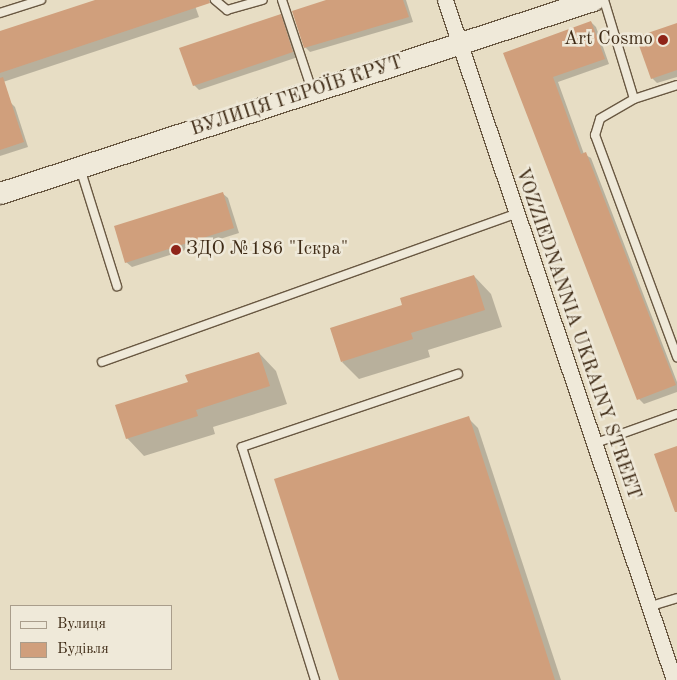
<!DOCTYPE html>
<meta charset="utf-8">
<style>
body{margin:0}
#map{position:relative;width:677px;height:680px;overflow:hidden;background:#e7ddc4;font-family:"Old Standard TT",serif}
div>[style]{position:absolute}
.shadow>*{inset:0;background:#0003}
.building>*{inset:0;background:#d09f7c}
.roads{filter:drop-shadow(1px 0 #695842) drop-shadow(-1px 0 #695842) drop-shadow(0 1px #695842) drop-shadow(0 -1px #695842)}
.lane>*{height:8px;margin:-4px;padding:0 4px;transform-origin:4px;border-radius:4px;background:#efe9d9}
.street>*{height:15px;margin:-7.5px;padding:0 7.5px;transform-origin:7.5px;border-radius:7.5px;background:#efe9d9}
.secondary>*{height:21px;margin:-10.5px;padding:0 10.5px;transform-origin:10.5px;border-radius:10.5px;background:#efe9d9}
.dots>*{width:14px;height:14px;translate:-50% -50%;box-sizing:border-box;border:2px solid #efe9d9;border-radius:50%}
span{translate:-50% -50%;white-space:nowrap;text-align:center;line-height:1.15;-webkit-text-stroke:5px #efe9d9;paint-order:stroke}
.poi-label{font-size:19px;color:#3f2b16}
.right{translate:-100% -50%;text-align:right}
.left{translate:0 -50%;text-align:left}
.street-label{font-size:19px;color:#3f2b16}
.legend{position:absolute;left:10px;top:605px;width:162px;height:65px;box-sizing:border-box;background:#efe9d9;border:1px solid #a99d8b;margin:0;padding:6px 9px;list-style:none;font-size:15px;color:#3f2b16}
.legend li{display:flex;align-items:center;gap:10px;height:25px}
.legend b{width:25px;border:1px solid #a99d8b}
</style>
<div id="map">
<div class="shadow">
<i style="clip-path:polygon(99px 0,193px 0,199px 17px,0 83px,0 33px)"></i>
<i style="clip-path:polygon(330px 0,406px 0,413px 22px,310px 52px,305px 47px)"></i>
<i style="clip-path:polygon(280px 16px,286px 21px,298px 57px,199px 90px,194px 85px)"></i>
<i style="clip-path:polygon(591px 22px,596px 27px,609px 64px,558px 82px,584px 154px,591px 158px,677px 382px,677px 392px,644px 404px,639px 399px,505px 53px)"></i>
<i style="clip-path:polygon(677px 24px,677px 77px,657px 83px,652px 78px)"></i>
<i style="clip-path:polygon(10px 102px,15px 107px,28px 147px,0 156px,0 105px)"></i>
<i style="clip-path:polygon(222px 193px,228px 198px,239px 233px,132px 267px,126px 262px)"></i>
<i style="clip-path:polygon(474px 276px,491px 294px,502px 327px,428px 350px,430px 357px,359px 379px,342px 362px,404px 306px)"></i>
<i style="clip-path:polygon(259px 353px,276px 371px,287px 404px,213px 427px,215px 434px,144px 456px,127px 438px,189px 383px)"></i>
<i style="clip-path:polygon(468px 418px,478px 428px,561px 680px,340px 680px)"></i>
</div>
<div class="building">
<i style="clip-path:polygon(95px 0,209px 0,210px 3px,0 73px,0 31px)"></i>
<i style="clip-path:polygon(326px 0,403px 0,409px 17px,304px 48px,292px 11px)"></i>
<i style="clip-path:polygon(281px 14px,293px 52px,193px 86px,179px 48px)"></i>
<i style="clip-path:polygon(591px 21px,605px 59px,553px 77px,581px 154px,586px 152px,676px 385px,637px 400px,503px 53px)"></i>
<i style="clip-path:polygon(677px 23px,677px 70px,651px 79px,636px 37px)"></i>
<i style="clip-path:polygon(3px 77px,24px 142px,0 150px,0 78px)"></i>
<i style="clip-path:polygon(223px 192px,234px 228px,125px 263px,114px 226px)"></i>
<i style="clip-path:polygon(474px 275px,485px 310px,411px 333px,413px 339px,341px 362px,330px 328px,402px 305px,400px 298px)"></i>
<i style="clip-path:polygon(259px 352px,270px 386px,196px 410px,198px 416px,126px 439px,115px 405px,188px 382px,185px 375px)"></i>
<i style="clip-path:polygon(469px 416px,555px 680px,339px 680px,274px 479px)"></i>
<i style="clip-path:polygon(677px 446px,677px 512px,675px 512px,654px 454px)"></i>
</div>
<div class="roads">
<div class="lane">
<i style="left:215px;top:0;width:16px;rotate:40deg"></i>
<i style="left:227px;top:10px;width:37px;rotate:-16deg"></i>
<i style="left:282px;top:0;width:95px;rotate:71.6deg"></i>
<i style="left:604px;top:0;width:103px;rotate:73.1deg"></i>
<i style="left:634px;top:99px;width:39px;rotate:150deg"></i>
<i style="left:600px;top:119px;width:17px;rotate:107deg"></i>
<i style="left:595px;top:135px;width:237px;rotate:69.7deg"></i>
<i style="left:0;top:13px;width:43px;rotate:-17.6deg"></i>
<i style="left:634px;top:99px;width:45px;rotate:-18deg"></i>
<i style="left:80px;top:168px;width:124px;rotate:72.6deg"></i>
<i style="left:102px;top:362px;width:440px;rotate:-19.7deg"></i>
<i style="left:593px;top:444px;width:89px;rotate:-19.7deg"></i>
<i style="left:648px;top:607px;width:30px;rotate:-17deg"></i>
<i style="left:315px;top:680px;width:244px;rotate:-107.4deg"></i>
<i style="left:242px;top:447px;width:228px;rotate:-18.7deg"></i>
</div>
<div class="street">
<i style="left:445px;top:0;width:718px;rotate:71.39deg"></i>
</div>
<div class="secondary">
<i style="left:0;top:193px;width:624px;rotate:-18.03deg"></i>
</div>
</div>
<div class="dots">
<i style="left:663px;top:40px;background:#8f2418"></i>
<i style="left:176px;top:250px;background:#8f2418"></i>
</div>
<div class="poi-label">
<span class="right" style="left:653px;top:40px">Art Cosmo</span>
<span class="left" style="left:186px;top:250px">ЗДО №186 "Іскра"</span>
</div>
<div class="street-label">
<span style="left:297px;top:97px;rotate:-18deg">ВУЛИЦЯ ГЕРОЇВ КРУТ</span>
<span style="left:577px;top:334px;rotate:71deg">VOZZIEDNANNIA UKRAINY STREET</span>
</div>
<ul class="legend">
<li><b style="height:6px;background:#efe9d9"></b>Вулиця</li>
<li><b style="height:14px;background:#d09f7c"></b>Будівля</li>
</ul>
</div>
